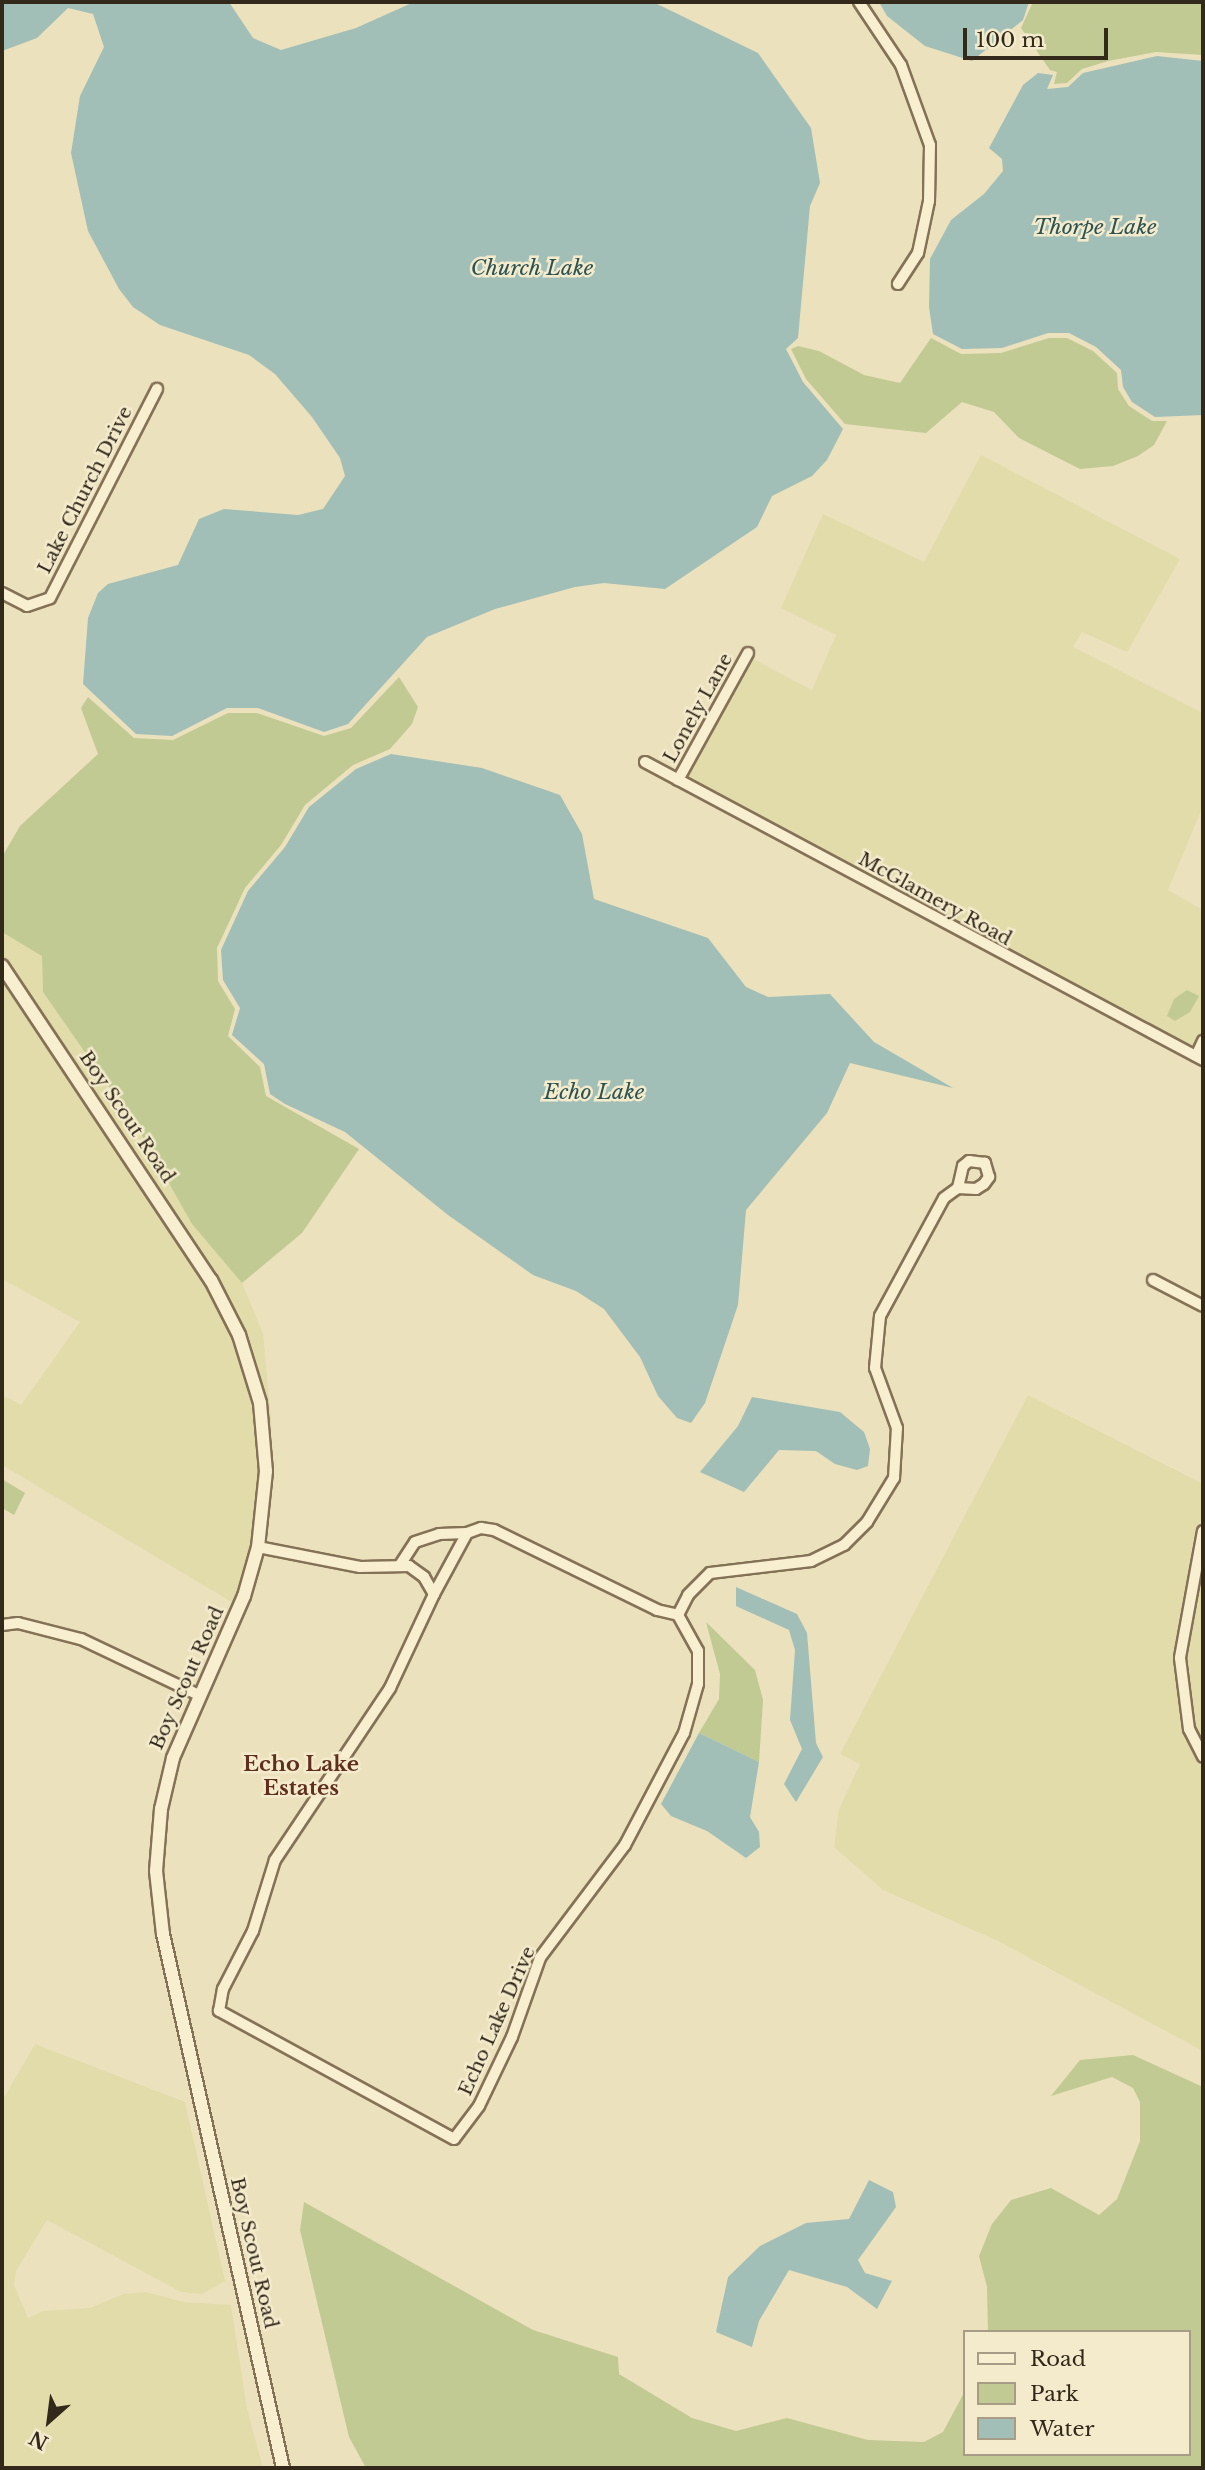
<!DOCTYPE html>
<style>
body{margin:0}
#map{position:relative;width:1205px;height:2470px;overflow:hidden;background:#ece1bd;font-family:"Libre Baskerville",serif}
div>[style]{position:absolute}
.farmland>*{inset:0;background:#e2dcab}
.green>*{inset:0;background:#c0ca92}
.water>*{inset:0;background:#a1beb7}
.roads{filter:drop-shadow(2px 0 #847257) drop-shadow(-2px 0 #847257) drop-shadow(0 2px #847257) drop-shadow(0 -2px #847257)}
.minor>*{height:10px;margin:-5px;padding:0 5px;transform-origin:5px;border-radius:5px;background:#f8eed0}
.tertiary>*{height:12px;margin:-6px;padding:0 6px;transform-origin:6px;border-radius:6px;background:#f8eed0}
span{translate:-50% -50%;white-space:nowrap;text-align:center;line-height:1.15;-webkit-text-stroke:5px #f4ebcd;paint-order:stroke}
.street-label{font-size:19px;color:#33291b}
.water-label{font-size:21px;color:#2b5353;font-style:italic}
.neighbourhood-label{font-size:21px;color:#5f2e1c;font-weight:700}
.frame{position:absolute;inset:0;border:4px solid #33291b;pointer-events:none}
.legend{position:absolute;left:963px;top:2330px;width:228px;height:126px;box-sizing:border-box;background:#f4ebcd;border:2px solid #a79d86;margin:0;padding:9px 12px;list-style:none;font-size:21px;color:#33291b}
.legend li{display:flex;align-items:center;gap:14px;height:35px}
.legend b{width:35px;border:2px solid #a79d86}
.north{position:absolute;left:14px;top:2386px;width:70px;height:70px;-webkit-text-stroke:5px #f4ebcd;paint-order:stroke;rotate:208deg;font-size:19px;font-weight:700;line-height:28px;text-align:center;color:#33291b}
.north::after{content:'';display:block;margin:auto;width:24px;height:32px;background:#33291b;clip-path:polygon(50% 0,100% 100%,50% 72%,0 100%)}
.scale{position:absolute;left:963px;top:28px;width:145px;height:32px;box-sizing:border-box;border:4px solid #33291b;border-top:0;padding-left:9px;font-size:21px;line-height:24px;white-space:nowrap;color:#33291b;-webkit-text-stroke:5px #f4ebcd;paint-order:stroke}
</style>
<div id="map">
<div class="farmland">
<i style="clip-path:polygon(981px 455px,1180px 559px,1127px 652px,1082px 632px,1073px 647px,1203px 713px,1203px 806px,1168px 890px,1203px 910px,1203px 1031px,1194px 1049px,685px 778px,751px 658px,812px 690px,836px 635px,781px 608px,823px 514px,924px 562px)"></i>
<i style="clip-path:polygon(2px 932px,42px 955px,43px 992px,137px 1127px,192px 1224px,242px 1283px,263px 1333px,272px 1428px,251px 1350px,226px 1294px,2px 956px)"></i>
<i style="clip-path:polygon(2px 976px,164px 1216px,235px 1337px,251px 1388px,261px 1472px,253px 1547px,235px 1604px,2px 1465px,2px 1395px,21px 1405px,80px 1322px,2px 1279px)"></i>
<i style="clip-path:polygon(1028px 1395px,1203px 1484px,1203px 1520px,1193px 1539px,1175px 1659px,1185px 1732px,1203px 1770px,1203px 2051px,998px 1941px,883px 1890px,834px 1847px,839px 1809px,860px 1764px,840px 1754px)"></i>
<i style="clip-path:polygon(1203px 1543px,1203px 1745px,1194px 1727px,1185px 1658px)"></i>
<i style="clip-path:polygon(35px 2044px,185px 2102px,225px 2281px,202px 2294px,181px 2292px,47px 2220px,16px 2271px,14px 2285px,28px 2318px,43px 2311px,90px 2308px,123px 2294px,146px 2292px,184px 2302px,231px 2305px,247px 2409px,263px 2468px,2px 2468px,2px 2101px)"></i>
</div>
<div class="green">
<i style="clip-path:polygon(1033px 2px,1203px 2px,1203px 55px,1156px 52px,1108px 61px,1082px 69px,1067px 83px,1054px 84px,1057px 72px,1050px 70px,1021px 28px)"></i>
<i style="clip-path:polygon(931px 338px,961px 354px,1001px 353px,1049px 338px,1067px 338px,1093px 351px,1117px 373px,1118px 389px,1129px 406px,1152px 421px,1167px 421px,1154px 445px,1138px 456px,1113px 466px,1080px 469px,1019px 438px,994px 412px,962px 402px,926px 433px,845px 424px,806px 379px,791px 349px,798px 346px,819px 351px,864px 375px,900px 383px)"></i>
<i style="clip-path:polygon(399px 677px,418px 707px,412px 724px,390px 749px,353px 765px,305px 805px,281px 845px,245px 888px,217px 948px,218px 981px,235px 1009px,228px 1036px,260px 1067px,266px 1096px,359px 1149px,302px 1233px,242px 1283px,192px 1224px,137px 1127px,43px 992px,42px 956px,2px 932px,2px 857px,20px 826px,98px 754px,81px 708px,88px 697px,134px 738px,173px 740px,228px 713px,257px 713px,324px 736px,351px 728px)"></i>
<i style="clip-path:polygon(1187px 990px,1199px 996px,1190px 1012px,1175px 1021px,1167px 1016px,1174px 999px)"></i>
<i style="clip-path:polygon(2px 1479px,25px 1493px,14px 1515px,2px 1508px)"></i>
<i style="clip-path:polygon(706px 1622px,755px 1670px,763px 1700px,759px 1762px,699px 1733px,719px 1699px,720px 1674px)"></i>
<i style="clip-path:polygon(1133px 2055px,1203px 2087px,1203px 2468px,366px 2468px,349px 2437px,300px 2230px,304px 2202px,533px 2330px,618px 2357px,619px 2374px,692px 2418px,736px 2431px,787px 2418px,868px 2440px,924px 2442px,943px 2432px,965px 2391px,965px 2454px,1189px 2454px,1189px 2332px,988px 2332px,987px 2287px,979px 2256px,992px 2224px,1011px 2200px,1051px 2188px,1099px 2215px,1117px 2199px,1140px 2141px,1140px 2102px,1133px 2088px,1112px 2077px,1051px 2096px,1080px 2060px)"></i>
</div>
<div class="water">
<i style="clip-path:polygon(2px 2px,229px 2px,253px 38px,281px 50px,356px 28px,414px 2px,653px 2px,758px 53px,811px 128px,820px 183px,810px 206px,798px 338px,786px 349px,803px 382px,843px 429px,827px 460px,812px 476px,772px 496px,757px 527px,665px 589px,604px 583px,575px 587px,495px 609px,427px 637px,348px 724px,324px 732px,258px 708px,227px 708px,172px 736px,136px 734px,83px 684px,88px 618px,98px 593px,108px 584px,178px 565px,199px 519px,224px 509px,298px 515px,323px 509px,345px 476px,340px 458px,312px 417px,275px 374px,249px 355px,160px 325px,133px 307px,119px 289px,88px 231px,71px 153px,80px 96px,104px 47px,93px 14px,68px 8px,37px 38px,2px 51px)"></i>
<i style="clip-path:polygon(879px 2px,1029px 2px,1023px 20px,972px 61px,925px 46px,887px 16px)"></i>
<i style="clip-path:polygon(1157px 56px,1203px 61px,1203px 415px,1155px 417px,1132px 402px,1123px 387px,1121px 370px,1096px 347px,1069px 333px,1048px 333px,1002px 348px,962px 349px,933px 334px,929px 307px,930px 259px,951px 220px,984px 194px,1003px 171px,1002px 159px,989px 148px,1023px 85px,1038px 73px,1053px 75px,1047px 89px,1068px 87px,1083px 73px)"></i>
<i style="clip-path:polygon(391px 754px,482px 768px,560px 795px,582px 834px,594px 899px,708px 938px,746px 987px,768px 997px,830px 994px,874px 1042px,953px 1088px,850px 1063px,827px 1113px,746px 1210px,738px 1305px,705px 1403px,691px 1423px,677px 1418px,658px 1396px,640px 1357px,604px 1309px,576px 1291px,533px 1275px,448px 1215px,345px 1132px,285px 1104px,270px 1094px,264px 1064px,232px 1035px,240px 1008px,223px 980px,221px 950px,248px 891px,285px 847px,309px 807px,356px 769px)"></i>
<i style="clip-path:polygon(752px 1397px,840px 1412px,864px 1432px,870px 1449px,868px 1466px,857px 1470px,835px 1464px,816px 1451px,779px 1450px,744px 1492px,700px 1472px,738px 1426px)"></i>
<i style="clip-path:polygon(736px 1587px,797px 1614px,807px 1633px,816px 1743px,823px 1757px,796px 1802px,784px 1784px,802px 1749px,790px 1720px,795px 1650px,789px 1630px,736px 1606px)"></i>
<i style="clip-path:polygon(699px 1733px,759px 1762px,750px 1817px,759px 1832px,760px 1847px,746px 1858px,707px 1831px,671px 1816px,661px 1804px)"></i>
<i style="clip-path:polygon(869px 2180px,893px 2192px,896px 2207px,858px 2260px,865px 2273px,892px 2281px,877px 2309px,847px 2287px,789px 2270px,759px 2321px,752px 2347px,716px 2332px,728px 2277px,760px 2246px,806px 2223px,849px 2219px)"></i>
</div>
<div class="roads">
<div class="minor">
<i style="left:859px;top:2px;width:76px;rotate:56.3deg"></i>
<i style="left:901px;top:65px;width:85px;rotate:70.1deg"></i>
<i style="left:930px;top:145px;width:56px;rotate:91deg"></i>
<i style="left:929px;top:201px;width:53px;rotate:101.9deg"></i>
<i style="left:918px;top:253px;width:37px;rotate:123deg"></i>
<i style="left:2px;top:593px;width:28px;rotate:27deg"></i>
<i style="left:27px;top:606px;width:24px;rotate:-19deg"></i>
<i style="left:50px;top:598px;width:235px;rotate:-62.9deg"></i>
<i style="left:645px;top:762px;width:633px;rotate:28.1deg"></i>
<i style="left:678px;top:780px;width:145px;rotate:-61.1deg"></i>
<i style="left:1196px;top:1056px;width:17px;rotate:-65deg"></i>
<i style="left:1153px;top:1280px;width:56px;rotate:27.5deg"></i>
<i style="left:1203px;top:1531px;width:129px;rotate:100.3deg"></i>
<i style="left:1180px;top:1658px;width:72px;rotate:82.8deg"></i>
<i style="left:1189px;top:1729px;width:31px;rotate:63deg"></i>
<i style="left:258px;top:1547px;width:104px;rotate:11.1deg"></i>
<i style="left:360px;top:1567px;width:49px;rotate:-1.2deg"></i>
<i style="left:409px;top:1566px;width:19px;rotate:36deg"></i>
<i style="left:424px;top:1577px;width:20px;rotate:60deg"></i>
<i style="left:434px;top:1594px;width:69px;rotate:-61.6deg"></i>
<i style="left:467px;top:1533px;width:15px;rotate:-20deg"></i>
<i style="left:481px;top:1528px;width:13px;rotate:9deg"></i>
<i style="left:494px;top:1530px;width:182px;rotate:26.1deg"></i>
<i style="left:657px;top:1610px;width:22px;rotate:13deg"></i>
<i style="left:678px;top:1615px;width:41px;rotate:60.9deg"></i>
<i style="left:698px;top:1651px;width:33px;rotate:90deg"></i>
<i style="left:698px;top:1684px;width:51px;rotate:105.9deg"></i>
<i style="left:684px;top:1733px;width:127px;rotate:117.8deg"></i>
<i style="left:625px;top:1845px;width:141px;rotate:127deg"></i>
<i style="left:540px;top:1958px;width:84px;rotate:109.5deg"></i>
<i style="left:512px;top:2037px;width:76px;rotate:115.6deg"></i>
<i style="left:479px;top:2106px;width:41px;rotate:127.1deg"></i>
<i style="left:454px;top:2139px;width:268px;rotate:-151.4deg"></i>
<i style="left:219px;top:2011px;width:22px;rotate:-80deg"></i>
<i style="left:223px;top:1989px;width:65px;rotate:-62.7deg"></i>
<i style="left:253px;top:1931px;width:74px;rotate:-72.8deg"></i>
<i style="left:275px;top:1860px;width:207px;rotate:-56.2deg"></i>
<i style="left:390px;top:1688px;width:104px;rotate:-64.9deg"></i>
<i style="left:400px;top:1565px;width:27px;rotate:-57deg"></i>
<i style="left:415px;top:1542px;width:25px;rotate:-18deg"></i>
<i style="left:439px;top:1534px;width:28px;rotate:-2deg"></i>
<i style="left:678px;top:1615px;width:22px;rotate:-63deg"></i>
<i style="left:688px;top:1595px;width:31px;rotate:-45deg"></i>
<i style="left:710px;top:1573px;width:102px;rotate:-6.8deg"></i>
<i style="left:811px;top:1561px;width:37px;rotate:-26deg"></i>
<i style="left:844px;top:1545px;width:33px;rotate:-45deg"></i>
<i style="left:867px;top:1522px;width:52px;rotate:-58.5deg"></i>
<i style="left:894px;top:1478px;width:50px;rotate:-86.6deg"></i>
<i style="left:897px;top:1428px;width:64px;rotate:-110.1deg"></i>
<i style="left:875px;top:1368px;width:52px;rotate:-84.5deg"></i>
<i style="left:880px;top:1316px;width:134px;rotate:-61.5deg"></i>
<i style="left:944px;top:1198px;width:17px;rotate:-36deg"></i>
<i style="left:958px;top:1188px;width:18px;rotate:3deg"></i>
<i style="left:976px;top:1189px;width:9px;rotate:-32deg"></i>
<i style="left:984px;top:1184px;width:9px;rotate:-54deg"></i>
<i style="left:989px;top:1177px;width:15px;rotate:-106deg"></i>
<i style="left:985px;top:1163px;width:16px;rotate:-173deg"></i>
<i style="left:969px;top:1161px;width:8px;rotate:140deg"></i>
<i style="left:963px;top:1166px;width:23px;rotate:103deg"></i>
<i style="left:2px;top:1625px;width:16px;rotate:-7deg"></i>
<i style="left:18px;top:1623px;width:65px;rotate:14.3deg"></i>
<i style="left:81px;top:1639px;width:131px;rotate:25.4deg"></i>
</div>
<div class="tertiary">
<i style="left:2px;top:966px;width:377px;rotate:56.4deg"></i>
<i style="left:211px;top:1280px;width:62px;rotate:63deg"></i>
<i style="left:239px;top:1335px;width:71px;rotate:72.8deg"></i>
<i style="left:260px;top:1403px;width:68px;rotate:85deg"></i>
<i style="left:266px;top:1471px;width:76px;rotate:96deg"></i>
<i style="left:258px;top:1547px;width:51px;rotate:105.9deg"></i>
<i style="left:244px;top:1596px;width:177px;rotate:113.7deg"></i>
<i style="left:173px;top:1758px;width:52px;rotate:103.2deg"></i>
<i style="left:161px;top:1809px;width:62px;rotate:94.6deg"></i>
<i style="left:156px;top:1871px;width:63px;rotate:83.7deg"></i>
<i style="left:163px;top:1934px;width:547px;rotate:77.33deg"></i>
</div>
</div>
<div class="street-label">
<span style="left:85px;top:490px;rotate:-63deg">Lake Church Drive</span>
<span style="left:698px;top:708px;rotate:-61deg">Lonely Lane</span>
<span style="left:935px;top:899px;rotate:29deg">McGlamery Road</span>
<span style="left:127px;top:1117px;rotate:56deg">Boy Scout Road</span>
<span style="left:187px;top:1678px;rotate:-66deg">Boy Scout Road</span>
<span style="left:497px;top:2021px;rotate:-66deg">Echo Lake Drive</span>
<span style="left:254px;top:2253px;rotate:77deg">Boy Scout Road</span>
</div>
<div class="water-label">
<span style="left:1095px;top:227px">Thorpe Lake</span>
<span style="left:532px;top:268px">Church Lake</span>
<span style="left:594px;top:1092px">Echo Lake</span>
</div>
<div class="neighbourhood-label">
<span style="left:301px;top:1776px">Echo Lake<br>Estates</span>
</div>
<div class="frame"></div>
<ul class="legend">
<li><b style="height:9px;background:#f8eed0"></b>Road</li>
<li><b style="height:19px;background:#c0ca92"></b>Park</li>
<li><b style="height:19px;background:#a1beb7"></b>Water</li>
</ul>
<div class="north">N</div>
<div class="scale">100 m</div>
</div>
